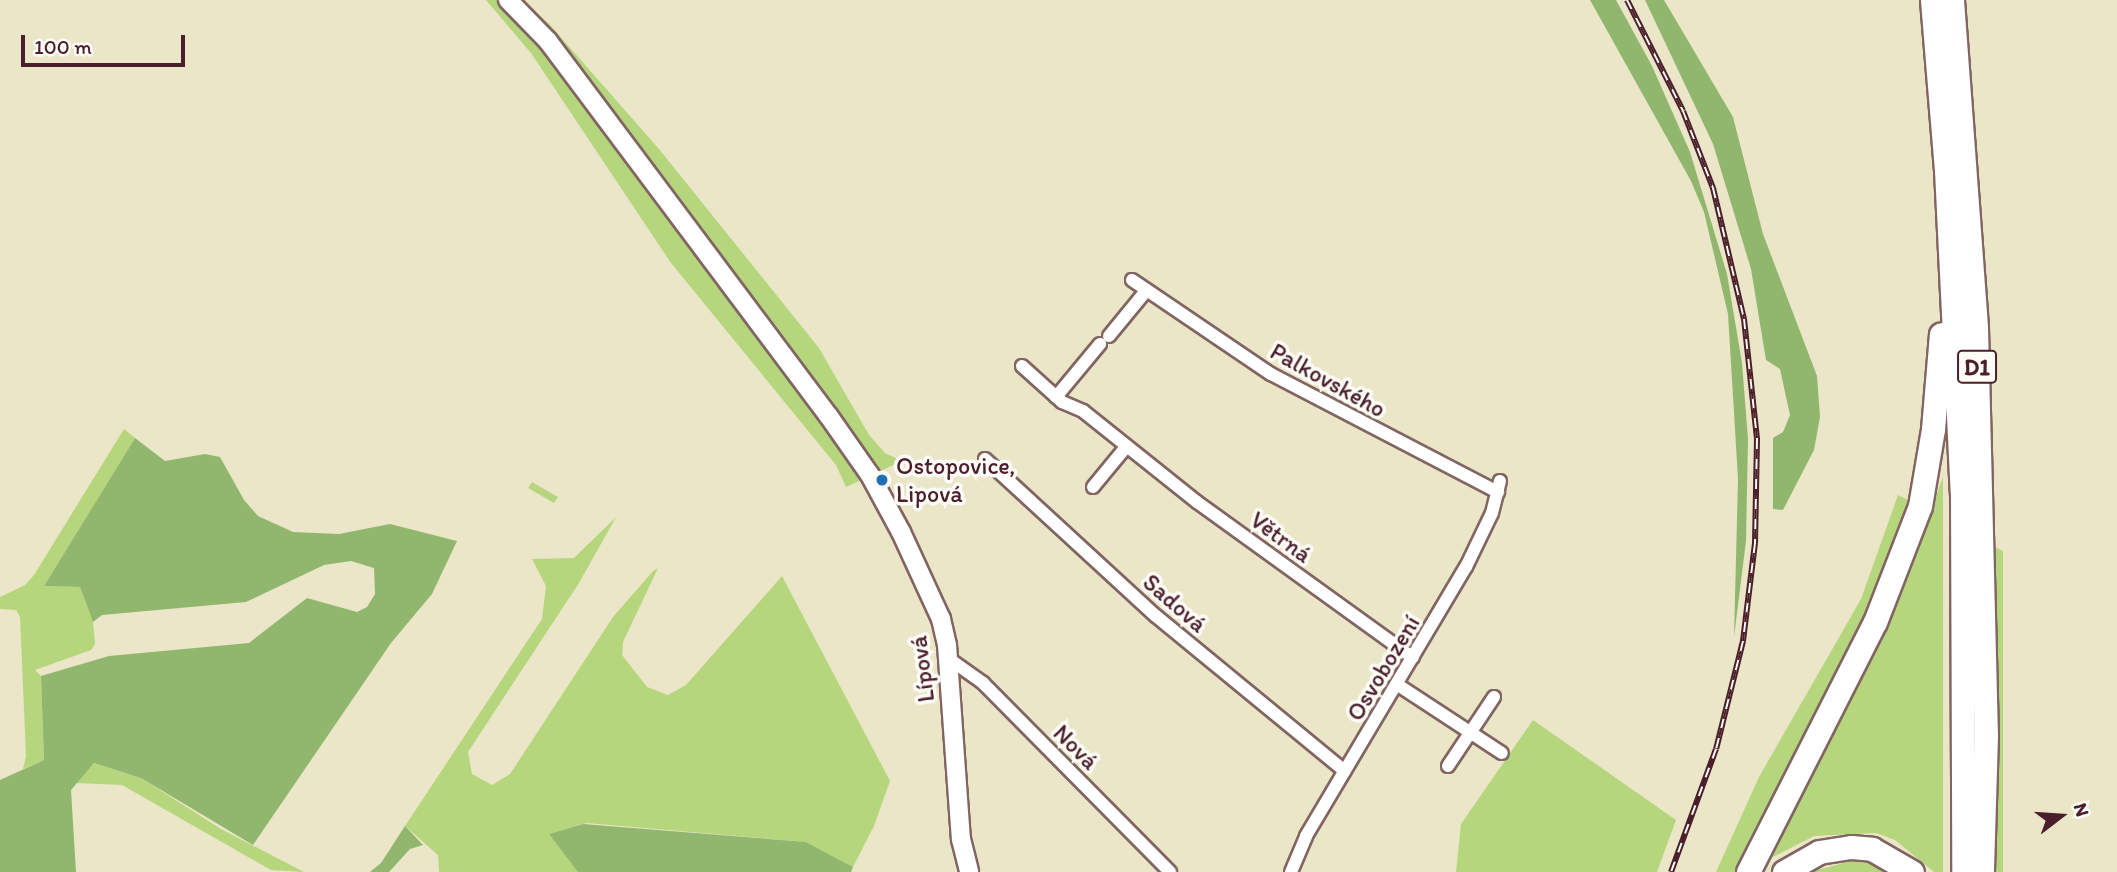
<!DOCTYPE html>
<meta charset="utf-8">
<style>
body{margin:0}
#map{position:relative;width:2117px;height:872px;overflow:hidden;background:#ebe6c8;font-family:Itim,sans-serif}
div>[style]{position:absolute}
.green>*{inset:0;background:#b6d67e}
.forest>*{inset:0;background:#90b76d}
.roads{filter:drop-shadow(2px 0 #826562) drop-shadow(-2px 0 #826562) drop-shadow(0 2px #826562) drop-shadow(0 -2px #826562)}
.street>*{height:12px;margin:-6px;padding:0 6px;transform-origin:6px;border-radius:6px;background:#fff}
.secondary>*{height:18px;margin:-9px;padding:0 9px;transform-origin:9px;border-radius:9px;background:#fff}
.highway>*{height:23px;margin:-11.5px;padding:0 11.5px;transform-origin:11.5px;border-radius:11.5px;background:#fff}
.rail>*{height:6px;margin-top:-3px;transform-origin:0;background:repeating-linear-gradient(90deg,#fdfcf7 0 10px,#4a1f2b 0 20px);box-sizing:border-box;border-block:2px solid #4a1f2b}
.dots>*{width:19px;height:19px;translate:-50% -50%;box-sizing:border-box;border:4px solid #fdfcf7;border-radius:50%}
span{translate:-50% -50%;white-space:nowrap;text-align:center;line-height:1.15;-webkit-text-stroke:7px #fdfcf7;paint-order:stroke}
.shield-label span{padding:2px 5px;background:#fdfcf7;border:2px solid;border-radius:5px;-webkit-text-stroke-width:0}
.shield-label{font-size:23px;color:#4a1f2b;font-weight:700}
.street-label{font-size:24px;color:#4a1f2b}
.poi-label{font-size:24px;color:#4a1f2b}
.left{translate:0 -50%;text-align:left}
.north{position:absolute;left:2026px;top:781px;width:70px;height:70px;-webkit-text-stroke:5px #fdfcf7;paint-order:stroke;rotate:73deg;font-size:19px;font-weight:700;line-height:28px;text-align:center;color:#4a1f2b}
.north::after{content:'';display:block;margin:auto;width:24px;height:32px;background:#4a1f2b;clip-path:polygon(50% 0,100% 100%,50% 72%,0 100%)}
.scale{position:absolute;left:21px;top:35px;width:164px;height:32px;box-sizing:border-box;border:4px solid #4a1f2b;border-top:0;padding-left:9px;font-size:21px;line-height:24px;white-space:nowrap;color:#4a1f2b;-webkit-text-stroke:5px #fdfcf7;paint-order:stroke}
</style>
<div id="map">
<div class="green">
<i style="clip-path:polygon(486px 0,523px 0,550px 25px,659px 149px,819px 348px,869px 435px,885px 453px,902px 461px,846px 487px,836px 465px,671px 263px,531px 53px)"></i>
<i style="clip-path:polygon(124px 429px,135px 438px,44px 586px,80px 587px,93px 622px,95px 644px,91px 650px,35px 670px,41px 676px,44px 760px,23px 769px,26px 756px,20px 617px,16px 610px,0 609px,0 597px,25px 585px,34px 575px)"></i>
<i style="clip-path:polygon(1943px 477px,1943px 872px,1934px 872px,1895px 840px,1876px 833px,1814px 836px,1771px 858px,1888px 627px)"></i>
<i style="clip-path:polygon(532px 482px,558px 497px,554px 503px,528px 488px)"></i>
<i style="clip-path:polygon(1898px 495px,1920px 506px,1748px 872px,1716px 872px,1759px 777px,1861px 599px)"></i>
<i style="clip-path:polygon(616px 517px,579px 583px,468px 752px,472px 774px,492px 785px,510px 774px,613px 617px,653px 571px,658px 568px,623px 642px,622px 655px,647px 687px,668px 695px,686px 685px,782px 576px,890px 781px,874px 826px,853px 867px,806px 842px,586px 823px,549px 834px,579px 872px,439px 872px,438px 855px,405px 826px,542px 619px,546px 586px,532px 559px,574px 558px)"></i>
<i style="clip-path:polygon(1982px 540px,2003px 551px,2003px 872px,1993px 872px)"></i>
<i style="clip-path:polygon(1533px 720px,1676px 820px,1657px 872px,1456px 872px,1461px 824px)"></i>
<i style="clip-path:polygon(94px 763px,141px 778px,221px 829px,304px 872px,271px 870px,122px 785px,76px 783px)"></i>
<i style="clip-path:polygon(1851px 861px,1869px 862px,1887px 872px,1810px 872px)"></i>
</div>
<div class="forest">
<i style="clip-path:polygon(1590px 0,1616px 0,1652px 66px,1690px 152px,1727px 274px,1742px 363px,1748px 439px,1746px 541px,1734px 637px,1738px 479px,1728px 314px,1704px 212px,1691px 181px)"></i>
<i style="clip-path:polygon(1645px 0,1664px 0,1733px 117px,1763px 234px,1817px 376px,1820px 417px,1814px 450px,1783px 510px,1773px 509px,1773px 438px,1783px 432px,1790px 415px,1780px 369px,1766px 360px,1751px 269px,1713px 144px)"></i>
<i style="clip-path:polygon(135px 438px,165px 461px,205px 454px,220px 457px,244px 500px,258px 516px,293px 532px,339px 534px,390px 524px,457px 541px,432px 594px,391px 643px,253px 845px,141px 778px,94px 763px,71px 790px,76px 872px,0 872px,0 780px,44px 760px,41px 676px,109px 656px,249px 643px,307px 598px,357px 612px,367px 607px,375px 594px,374px 568px,351px 561px,324px 565px,246px 602px,102px 615px,93px 622px,80px 587px,44px 586px)"></i>
<i style="clip-path:polygon(583px 824px,806px 842px,853px 867px,851px 872px,578px 872px,549px 834px)"></i>
<i style="clip-path:polygon(405px 826px,423px 845px,410px 849px,389px 872px,370px 872px,381px 863px)"></i>
</div>
<div class="roads">
<div class="street">
<i style="left:1132px;top:280px;width:168px;rotate:34.1deg"></i>
<i style="left:1271px;top:374px;width:256px;rotate:27.5deg"></i>
<i style="left:1109px;top:336px;width:58px;rotate:-50.6deg"></i>
<i style="left:1022px;top:366px;width:54px;rotate:42deg"></i>
<i style="left:1062px;top:402px;width:23px;rotate:23deg"></i>
<i style="left:1083px;top:411px;width:146px;rotate:38.6deg"></i>
<i style="left:1197px;top:502px;width:266px;rotate:35.8deg"></i>
<i style="left:1056px;top:397px;width:69px;rotate:-50.3deg"></i>
<i style="left:985px;top:459px;width:232px;rotate:42.6deg"></i>
<i style="left:1156px;top:616px;width:244px;rotate:39.4deg"></i>
<i style="left:1093px;top:487px;width:52px;rotate:-50.5deg"></i>
<i style="left:948px;top:658px;width:43px;rotate:35.5deg"></i>
<i style="left:983px;top:683px;width:266px;rotate:45.3deg"></i>
<i style="left:1398px;top:685px;width:124px;rotate:33.2deg"></i>
<i style="left:1448px;top:766px;width:83px;rotate:-56.3deg"></i>
<i style="left:1291px;top:872px;width:39px;rotate:-67deg"></i>
<i style="left:1306px;top:836px;width:313px;rotate:-59.3deg"></i>
<i style="left:1466px;top:567px;width:60px;rotate:-64.3deg"></i>
<i style="left:1492px;top:513px;width:33px;rotate:-76deg"></i>
</div>
<div class="secondary">
<i style="left:508px;top:0;width:57px;rotate:45.7deg"></i>
<i style="left:548px;top:41px;width:467px;rotate:53.2deg"></i>
<i style="left:828px;top:415px;width:73px;rotate:55deg"></i>
<i style="left:870px;top:475px;width:65px;rotate:61.5deg"></i>
<i style="left:901px;top:532px;width:96px;rotate:65.3deg"></i>
<i style="left:941px;top:619px;width:27px;rotate:77deg"></i>
<i style="left:947px;top:645px;width:195px;rotate:85.9deg"></i>
<i style="left:961px;top:839px;width:34px;rotate:76deg"></i>
</div>
<div class="highway">
<i style="left:1932px;top:0;width:171px;rotate:85.3deg"></i>
<i style="left:1946px;top:170px;width:323px;rotate:87.2deg"></i>
<i style="left:1962px;top:493px;width:379px;rotate:89.8deg"></i>
<i style="left:1952px;top:0;width:329px;rotate:85.8deg"></i>
<i style="left:1976px;top:328px;width:407px;rotate:88.6deg"></i>
<i style="left:1986px;top:735px;width:137px;rotate:91.7deg"></i>
<i style="left:1748px;top:872px;width:280px;rotate:-63.1deg"></i>
<i style="left:1875px;top:622px;width:124px;rotate:-68.8deg"></i>
<i style="left:1920px;top:506px;width:78px;rotate:-80.4deg"></i>
<i style="left:1933px;top:429px;width:95px;rotate:-85.2deg"></i>
<i style="left:1784px;top:872px;width:40px;rotate:-29.7deg"></i>
<i style="left:1819px;top:852px;width:32px;rotate:-9deg"></i>
<i style="left:1851px;top:847px;width:21px;rotate:5deg"></i>
<i style="left:1872px;top:849px;width:46px;rotate:29.9deg"></i>
</div>
</div>
<div class="rail">
<i style="left:1627px;top:0;width:124px;rotate:63.2deg"></i>
<i style="left:1683px;top:111px;width:83px;rotate:68.7deg"></i>
<i style="left:1713px;top:188px;width:135px;rotate:76.7deg"></i>
<i style="left:1744px;top:319px;width:121px;rotate:83.8deg"></i>
<i style="left:1757px;top:439px;width:104px;rotate:91.1deg"></i>
<i style="left:1755px;top:543px;width:99px;rotate:97deg"></i>
<i style="left:1743px;top:641px;width:111px;rotate:104deg"></i>
<i style="left:1716px;top:749px;width:131px;rotate:110.1deg"></i>
</div>
<div class="dots">
<i style="left:882px;top:480px;background:#1f6fb2"></i>
</div>
<div class="shield-label">
<span style="left:1977px;top:367px">D1</span>
</div>
<div class="street-label">
<span style="left:1328px;top:380px;rotate:29deg">Palkovského</span>
<span style="left:1281px;top:537px;rotate:36deg">Větrná</span>
<span style="left:1175px;top:603px;rotate:41deg">Sadová</span>
<span style="left:1383px;top:668px;rotate:-59deg">Osvobození</span>
<span style="left:922px;top:669px;rotate:-97deg">Lípová</span>
<span style="left:1076px;top:747px;rotate:45deg">Nová</span>
</div>
<div class="poi-label">
<span class="left" style="left:896px;top:480px">Ostopovice,<br>Lipová</span>
</div>
<div class="north">N</div>
<div class="scale">100 m</div>
</div>
